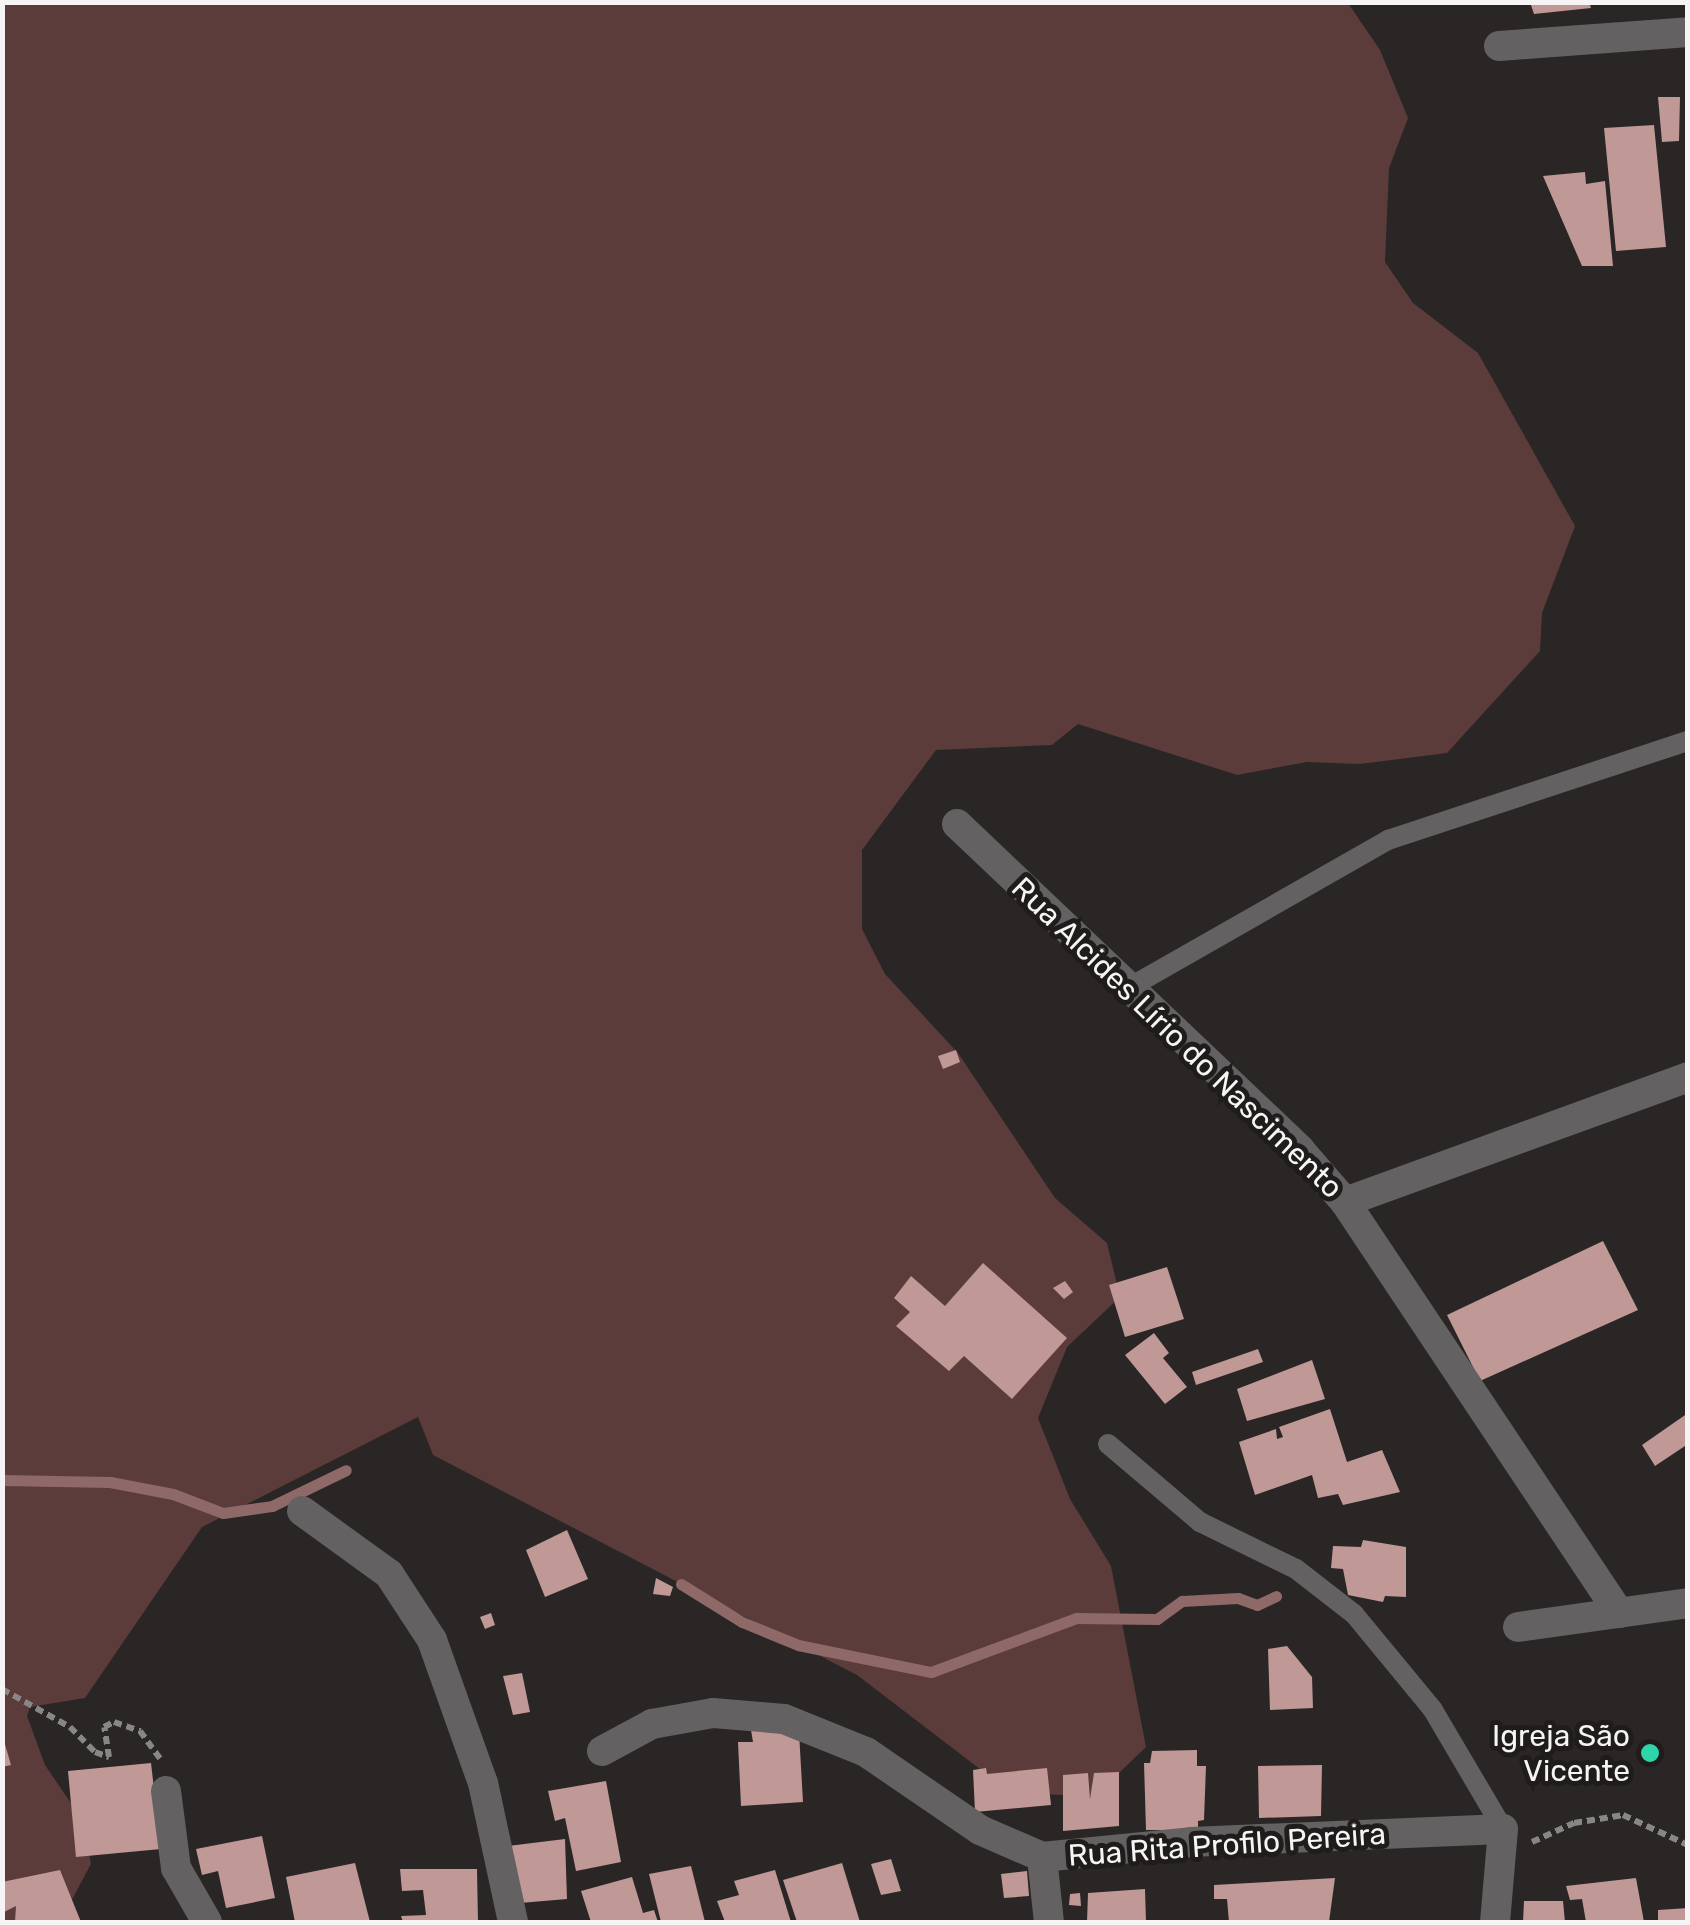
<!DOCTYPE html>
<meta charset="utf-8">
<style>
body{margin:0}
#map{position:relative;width:1690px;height:1925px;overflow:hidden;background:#292625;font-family:Rubik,sans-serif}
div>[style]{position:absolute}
.green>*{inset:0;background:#5c3b3b}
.stream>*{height:11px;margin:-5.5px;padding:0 5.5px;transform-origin:5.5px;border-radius:5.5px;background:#8e6968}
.building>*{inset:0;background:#c09896}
.path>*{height:6px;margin-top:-3px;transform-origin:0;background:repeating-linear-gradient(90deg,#898686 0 8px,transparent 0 13px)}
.lane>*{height:20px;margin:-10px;padding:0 10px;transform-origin:10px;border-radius:10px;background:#636161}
.street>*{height:30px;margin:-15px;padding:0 15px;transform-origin:15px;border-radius:15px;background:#636161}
.dots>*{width:28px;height:28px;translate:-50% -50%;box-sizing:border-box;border:5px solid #201c1c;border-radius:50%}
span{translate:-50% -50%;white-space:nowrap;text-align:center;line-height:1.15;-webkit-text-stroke:10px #201c1c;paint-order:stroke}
.street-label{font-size:30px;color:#f6f4f4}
.poi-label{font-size:30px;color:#f6f4f4}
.right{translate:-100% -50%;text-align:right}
.frame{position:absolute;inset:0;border:5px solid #f6f4f4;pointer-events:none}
</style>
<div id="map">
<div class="green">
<i style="clip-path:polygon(3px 3px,1348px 3px,1380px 50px,1408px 118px,1389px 168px,1385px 262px,1413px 303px,1478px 353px,1575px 526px,1542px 613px,1540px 651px,1447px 753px,1360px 764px,1307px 762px,1237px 775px,1078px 724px,1052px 745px,936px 750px,862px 850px,862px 929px,885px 974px,958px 1053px,1055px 1198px,1107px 1243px,1120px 1297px,1067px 1347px,1038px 1418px,1070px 1499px,1111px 1566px,1146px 1747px,1094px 1797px,1010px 1792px,857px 1675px,433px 1455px,418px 1417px,202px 1527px,85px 1698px,30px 1707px,27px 1716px,45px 1765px,83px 1821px,91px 1864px,60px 1922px,3px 1922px)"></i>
</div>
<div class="stream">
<i style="left:2px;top:1480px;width:108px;rotate:1.1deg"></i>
<i style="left:110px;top:1482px;width:64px;rotate:10.8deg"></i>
<i style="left:173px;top:1494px;width:53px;rotate:20.8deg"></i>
<i style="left:223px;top:1513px;width:49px;rotate:-8.1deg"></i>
<i style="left:272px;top:1506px;width:82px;rotate:-25.9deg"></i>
<i style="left:681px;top:1584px;width:72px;rotate:31.9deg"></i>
<i style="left:742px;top:1622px;width:61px;rotate:22.3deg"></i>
<i style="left:798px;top:1645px;width:136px;rotate:11.5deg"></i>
<i style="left:931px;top:1672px;width:155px;rotate:-20.4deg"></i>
<i style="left:1076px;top:1618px;width:81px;rotate:0.7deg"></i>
<i style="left:1157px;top:1619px;width:31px;rotate:-36deg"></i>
<i style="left:1182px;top:1601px;width:56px;rotate:-3.1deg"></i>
<i style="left:1238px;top:1598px;width:20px;rotate:20deg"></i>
<i style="left:1257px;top:1605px;width:21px;rotate:-25deg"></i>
</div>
<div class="building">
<i style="clip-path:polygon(1530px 2px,1589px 2px,1591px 8px,1534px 14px)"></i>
<i style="clip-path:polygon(1658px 97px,1680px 97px,1679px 141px,1662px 142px)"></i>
<i style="clip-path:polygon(1654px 125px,1666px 247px,1616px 251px,1604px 128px)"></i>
<i style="clip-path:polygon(1585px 172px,1586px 184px,1605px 181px,1613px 266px,1582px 266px,1543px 176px)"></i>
<i style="clip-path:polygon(956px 1050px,960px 1062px,943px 1069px,938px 1056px)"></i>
<i style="clip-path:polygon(1603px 1241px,1638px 1310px,1480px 1381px,1447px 1315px)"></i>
<i style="clip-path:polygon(983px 1263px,1067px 1338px,1012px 1399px,964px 1356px,949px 1371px,896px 1326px,910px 1312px,894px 1298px,911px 1276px,945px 1306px)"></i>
<i style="clip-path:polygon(1167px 1267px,1184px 1319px,1125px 1337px,1109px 1285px)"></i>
<i style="clip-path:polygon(1065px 1281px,1073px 1292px,1064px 1299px,1053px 1288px)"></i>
<i style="clip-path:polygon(1154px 1333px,1169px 1353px,1163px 1358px,1187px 1387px,1165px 1404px,1125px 1355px)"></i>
<i style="clip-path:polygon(1258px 1349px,1263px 1362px,1196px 1385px,1192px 1372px)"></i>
<i style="clip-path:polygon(1312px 1360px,1325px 1399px,1247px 1421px,1237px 1389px)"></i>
<i style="clip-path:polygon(1330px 1409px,1347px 1462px,1382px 1450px,1400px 1492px,1343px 1505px,1338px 1494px,1318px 1498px,1312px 1475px,1255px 1495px,1239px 1442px,1276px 1429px,1277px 1439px,1283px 1437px,1279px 1427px)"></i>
<i style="clip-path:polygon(1688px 1413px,1688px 1444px,1655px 1466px,1642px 1445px)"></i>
<i style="clip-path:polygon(567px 1530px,588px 1579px,545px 1597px,526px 1550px)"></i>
<i style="clip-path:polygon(1363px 1540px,1406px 1547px,1406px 1597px,1385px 1596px,1383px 1602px,1348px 1595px,1343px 1569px,1331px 1568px,1333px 1546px,1361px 1547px)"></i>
<i style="clip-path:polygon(656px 1578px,673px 1587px,670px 1596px,653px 1594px)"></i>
<i style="clip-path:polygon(491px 1613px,495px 1625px,485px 1629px,480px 1617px)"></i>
<i style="clip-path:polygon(1287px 1646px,1312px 1677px,1313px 1708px,1270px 1710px,1268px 1649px)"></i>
<i style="clip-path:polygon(522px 1673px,530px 1712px,513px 1715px,503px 1676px)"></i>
<i style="clip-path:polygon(769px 1729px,799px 1732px,803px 1802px,741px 1806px,738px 1742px,753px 1742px,751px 1730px)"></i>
<i style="clip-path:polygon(2px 1734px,11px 1765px,2px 1767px)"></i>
<i style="clip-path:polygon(1197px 1750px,1197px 1766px,1206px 1766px,1204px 1820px,1198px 1821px,1198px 1830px,1146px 1830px,1144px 1763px,1150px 1763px,1152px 1751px)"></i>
<i style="clip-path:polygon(151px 1763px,161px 1849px,76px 1857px,68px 1771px)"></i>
<i style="clip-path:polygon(1322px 1765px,1321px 1816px,1259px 1818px,1258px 1766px)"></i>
<i style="clip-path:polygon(986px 1768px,987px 1774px,1047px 1768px,1051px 1805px,975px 1812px,973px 1770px)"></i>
<i style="clip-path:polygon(1119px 1772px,1119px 1826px,1063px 1831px,1063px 1775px,1088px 1773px,1090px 1799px,1094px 1773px)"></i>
<i style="clip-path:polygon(606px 1781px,621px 1862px,576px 1871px,565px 1818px,555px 1821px,548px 1791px)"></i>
<i style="clip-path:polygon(262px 1836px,275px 1898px,226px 1908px,218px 1871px,202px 1875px,196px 1849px)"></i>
<i style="clip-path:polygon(565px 1839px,567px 1899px,520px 1903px,508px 1846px)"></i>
<i style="clip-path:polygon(891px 1859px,901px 1891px,881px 1895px,871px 1864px)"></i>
<i style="clip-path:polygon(355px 1863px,370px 1922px,295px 1922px,286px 1877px)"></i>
<i style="clip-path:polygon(842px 1863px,860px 1922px,797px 1922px,783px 1880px)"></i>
<i style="clip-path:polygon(691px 1866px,705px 1922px,661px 1922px,649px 1874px)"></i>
<i style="clip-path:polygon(400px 1869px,477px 1869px,478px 1922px,403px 1922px,401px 1916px,426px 1915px,423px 1890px,402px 1891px)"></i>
<i style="clip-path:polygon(60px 1870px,81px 1922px,15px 1922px,16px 1906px,2px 1913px,2px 1882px)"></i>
<i style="clip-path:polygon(775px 1870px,791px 1922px,725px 1922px,717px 1901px,739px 1895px,734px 1881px)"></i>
<i style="clip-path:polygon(1027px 1871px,1029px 1896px,1004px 1898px,1001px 1874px)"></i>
<i style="clip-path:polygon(632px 1877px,643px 1913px,654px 1910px,658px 1922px,591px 1922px,581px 1891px)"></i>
<i style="clip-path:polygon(1335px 1878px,1329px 1922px,1229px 1922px,1227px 1899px,1214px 1899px,1214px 1885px)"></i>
<i style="clip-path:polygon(1636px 1878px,1644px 1922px,1586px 1922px,1582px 1899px,1570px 1900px,1566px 1886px)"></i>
<i style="clip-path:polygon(1145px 1889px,1146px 1922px,1087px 1922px,1088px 1893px)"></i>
<i style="clip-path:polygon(1080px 1893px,1081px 1906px,1069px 1905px,1070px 1894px)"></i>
<i style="clip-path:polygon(1524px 1901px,1563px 1901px,1565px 1922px,1523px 1922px)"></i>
<i style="clip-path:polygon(1688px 1908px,1688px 1922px,1658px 1922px,1658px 1910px)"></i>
</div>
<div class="path">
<i style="left:2px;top:1689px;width:78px;rotate:29.2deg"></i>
<i style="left:70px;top:1727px;width:35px;rotate:45deg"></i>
<i style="left:95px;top:1752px;width:15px;rotate:20deg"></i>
<i style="left:109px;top:1757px;width:30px;rotate:-99deg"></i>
<i style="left:104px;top:1727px;width:11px;rotate:-27deg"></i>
<i style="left:114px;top:1722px;width:28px;rotate:19deg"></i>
<i style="left:140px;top:1731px;width:34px;rotate:54deg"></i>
<i style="left:1532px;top:1842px;width:46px;rotate:-24.3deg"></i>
<i style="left:1574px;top:1823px;width:50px;rotate:-9.3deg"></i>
<i style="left:1623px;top:1815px;width:72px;rotate:24.8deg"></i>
</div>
<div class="lane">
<i style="left:1125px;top:990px;width:303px;rotate:-29.7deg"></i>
<i style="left:1388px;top:840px;width:316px;rotate:-18.3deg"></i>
<i style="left:1108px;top:1444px;width:121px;rotate:40.3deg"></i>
<i style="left:1200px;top:1522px;width:107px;rotate:26.1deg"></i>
<i style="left:1296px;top:1569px;width:73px;rotate:37.8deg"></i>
<i style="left:1354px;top:1614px;width:124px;rotate:50.5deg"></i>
<i style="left:1433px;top:1710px;width:138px;rotate:59.5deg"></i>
</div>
<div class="street">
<i style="left:1499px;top:46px;width:190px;rotate:-4.2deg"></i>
<i style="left:957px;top:824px;width:473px;rotate:43.5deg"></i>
<i style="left:1300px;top:1150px;width:69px;rotate:49.1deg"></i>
<i style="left:1345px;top:1202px;width:494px;rotate:56.3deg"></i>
<i style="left:1345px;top:1202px;width:365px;rotate:-20deg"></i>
<i style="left:302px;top:1511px;width:107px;rotate:35.9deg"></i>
<i style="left:389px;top:1574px;width:79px;rotate:56.9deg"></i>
<i style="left:432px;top:1640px;width:152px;rotate:70.4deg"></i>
<i style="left:483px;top:1783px;width:142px;rotate:77.8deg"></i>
<i style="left:1518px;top:1627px;width:172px;rotate:-8deg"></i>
<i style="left:602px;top:1751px;width:57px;rotate:-28.4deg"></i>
<i style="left:652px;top:1724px;width:62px;rotate:-10.2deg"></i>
<i style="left:713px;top:1713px;width:71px;rotate:4.8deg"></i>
<i style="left:784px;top:1719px;width:88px;rotate:21.9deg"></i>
<i style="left:866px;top:1752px;width:138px;rotate:34.4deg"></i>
<i style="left:980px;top:1830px;width:68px;rotate:23.5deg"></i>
<i style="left:1042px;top:1857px;width:150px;rotate:-5.7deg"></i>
<i style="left:1191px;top:1842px;width:312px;rotate:-2.4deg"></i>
<i style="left:1503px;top:1829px;width:93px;rotate:94.9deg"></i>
<i style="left:166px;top:1791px;width:78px;rotate:82.6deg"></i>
<i style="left:176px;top:1868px;width:62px;rotate:60.1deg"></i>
<i style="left:1042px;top:1857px;width:65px;rotate:83.9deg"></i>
</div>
<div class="dots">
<i style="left:1650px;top:1753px;background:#2ed4aa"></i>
</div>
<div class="street-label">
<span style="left:1177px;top:1038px;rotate:44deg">Rua Alcides Lírio do Nascimento</span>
<span style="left:1227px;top:1845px;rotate:-4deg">Rua Rita Profilo Pereira</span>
</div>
<div class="poi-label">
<span class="right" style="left:1630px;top:1753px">Igreja São<br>Vicente</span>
</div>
<div class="frame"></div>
</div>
